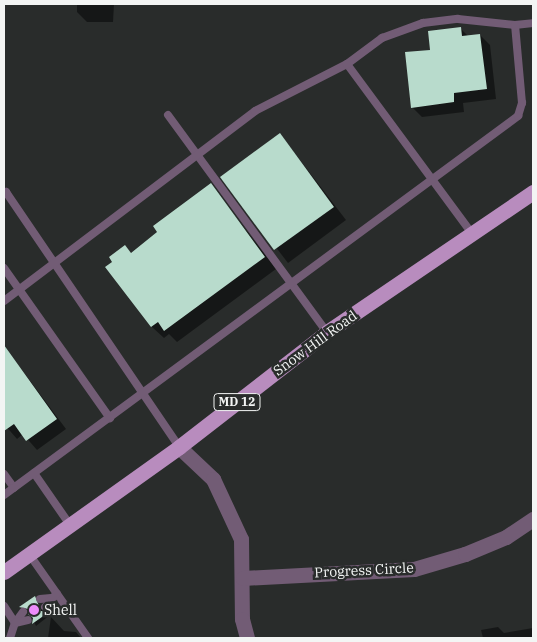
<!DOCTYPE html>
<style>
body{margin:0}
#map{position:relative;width:537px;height:642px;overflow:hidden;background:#292c2b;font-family:"IBM Plex Serif",serif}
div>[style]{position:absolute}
.shadow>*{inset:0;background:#0007}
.building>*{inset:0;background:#b8dbcc}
.lane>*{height:8px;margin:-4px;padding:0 4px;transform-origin:4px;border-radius:4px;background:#725c75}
.street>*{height:15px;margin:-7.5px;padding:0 7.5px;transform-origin:7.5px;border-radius:7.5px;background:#725c75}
.primary>*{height:15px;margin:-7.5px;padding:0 7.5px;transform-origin:7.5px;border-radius:7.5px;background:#b88cbe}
.dots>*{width:14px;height:14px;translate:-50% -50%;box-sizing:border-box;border:2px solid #292c2b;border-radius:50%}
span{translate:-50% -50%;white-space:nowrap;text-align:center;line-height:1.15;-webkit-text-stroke:5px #292c2b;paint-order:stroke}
.shield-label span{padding:1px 4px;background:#292c2b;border:1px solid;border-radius:4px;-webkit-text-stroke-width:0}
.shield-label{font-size:12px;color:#f3f5f4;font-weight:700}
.street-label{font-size:14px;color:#f3f5f4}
.poi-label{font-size:14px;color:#f3f5f4}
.left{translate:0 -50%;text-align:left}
.frame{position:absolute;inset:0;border:5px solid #f3f5f4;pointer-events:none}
</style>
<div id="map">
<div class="shadow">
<i style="clip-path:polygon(77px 4px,114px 4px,113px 22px,87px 22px,77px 12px)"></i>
<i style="clip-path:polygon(460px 28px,469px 37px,480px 35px,490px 45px,496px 99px,463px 103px,464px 112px,422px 117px,412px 107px,432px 51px)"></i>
<i style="clip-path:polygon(280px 134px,346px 220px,288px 263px,222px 177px)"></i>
<i style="clip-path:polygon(211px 185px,276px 269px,177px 342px,169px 334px,164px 338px,152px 327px,107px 268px,125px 247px,132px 254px)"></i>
<i style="clip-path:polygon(4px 346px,66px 429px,37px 450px,23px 434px,17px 439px,4px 424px)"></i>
<i style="clip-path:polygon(35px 598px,43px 612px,50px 615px,36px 626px,29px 611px,21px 607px)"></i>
<i style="clip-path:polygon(51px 617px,64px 631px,76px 632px,81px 638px,48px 638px)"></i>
<i style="clip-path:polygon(498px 627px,504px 633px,533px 628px,533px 638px,483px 638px,481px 630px)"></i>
</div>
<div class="building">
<i style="clip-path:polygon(461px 27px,462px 36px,480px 34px,487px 89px,454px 93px,454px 102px,411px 108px,405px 52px,430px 50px,428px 31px)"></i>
<i style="clip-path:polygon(280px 133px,334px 207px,274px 250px,220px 177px)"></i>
<i style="clip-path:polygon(211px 183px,265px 257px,164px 331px,158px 322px,151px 327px,105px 267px,112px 262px,109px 257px,125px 245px,131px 253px,157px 232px,153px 226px)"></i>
<i style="clip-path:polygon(4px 345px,57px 419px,26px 441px,14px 424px,4px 431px)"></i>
<i style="clip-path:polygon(35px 596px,41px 611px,49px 612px,32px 624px,33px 618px,28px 614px,28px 609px,19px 607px)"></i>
</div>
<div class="lane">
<i style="left:347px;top:64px;width:212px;rotate:53.6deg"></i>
<i style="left:168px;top:115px;width:269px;rotate:53.8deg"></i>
<i style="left:4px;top:194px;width:3px;rotate:-45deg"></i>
<i style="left:6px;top:192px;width:308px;rotate:55.8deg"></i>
<i style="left:4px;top:268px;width:184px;rotate:54.8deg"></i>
<i style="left:4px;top:301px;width:315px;rotate:-37.1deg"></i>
<i style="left:255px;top:111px;width:103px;rotate:-27.1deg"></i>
<i style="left:347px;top:64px;width:44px;rotate:-36.6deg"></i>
<i style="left:382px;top:38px;width:44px;rotate:-20.1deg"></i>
<i style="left:423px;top:23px;width:35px;rotate:-7deg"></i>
<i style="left:458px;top:19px;width:57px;rotate:6deg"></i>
<i style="left:515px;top:25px;width:18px;rotate:-6deg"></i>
<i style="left:34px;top:473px;width:63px;rotate:55.3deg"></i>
<i style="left:4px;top:474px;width:17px;rotate:54deg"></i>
<i style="left:4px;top:495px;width:639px;rotate:-36.4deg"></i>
<i style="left:518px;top:116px;width:14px;rotate:-73deg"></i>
<i style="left:522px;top:103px;width:78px;rotate:-95.1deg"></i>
<i style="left:29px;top:554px;width:103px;rotate:54.9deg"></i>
<i style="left:40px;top:599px;width:11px;rotate:-5deg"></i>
<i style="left:4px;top:606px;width:20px;rotate:57deg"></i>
<i style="left:15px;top:623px;width:14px;rotate:-54deg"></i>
<i style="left:45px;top:607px;width:18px;rotate:-49deg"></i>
<i style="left:10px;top:638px;width:16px;rotate:-72deg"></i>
<i style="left:15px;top:623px;width:13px;rotate:-13deg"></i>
</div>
<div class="street">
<i style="left:179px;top:447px;width:47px;rotate:43.3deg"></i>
<i style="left:213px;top:479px;width:66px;rotate:65deg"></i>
<i style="left:241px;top:539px;width:80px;rotate:89.3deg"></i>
<i style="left:242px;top:619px;width:20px;rotate:75deg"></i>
<i style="left:243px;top:578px;width:171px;rotate:-3deg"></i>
<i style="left:414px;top:569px;width:53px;rotate:-16.4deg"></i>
<i style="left:465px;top:554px;width:44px;rotate:-22.5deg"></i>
<i style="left:506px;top:537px;width:32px;rotate:-34deg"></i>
</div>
<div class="primary">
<i style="left:4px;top:572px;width:215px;rotate:-35.5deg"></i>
<i style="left:179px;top:447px;width:187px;rotate:-37.8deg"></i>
<i style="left:327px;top:332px;width:249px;rotate:-34.2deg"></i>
</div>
<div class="dots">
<i style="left:34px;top:610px;background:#ec8cfa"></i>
</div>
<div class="shield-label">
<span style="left:237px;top:402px">MD 12</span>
</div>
<div class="street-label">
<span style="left:315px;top:343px;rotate:-36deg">Snow Hill Road</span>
<span style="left:364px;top:570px;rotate:-3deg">Progress Circle</span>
</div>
<div class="poi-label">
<span class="left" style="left:44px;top:610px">Shell</span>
</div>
<div class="frame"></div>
</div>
